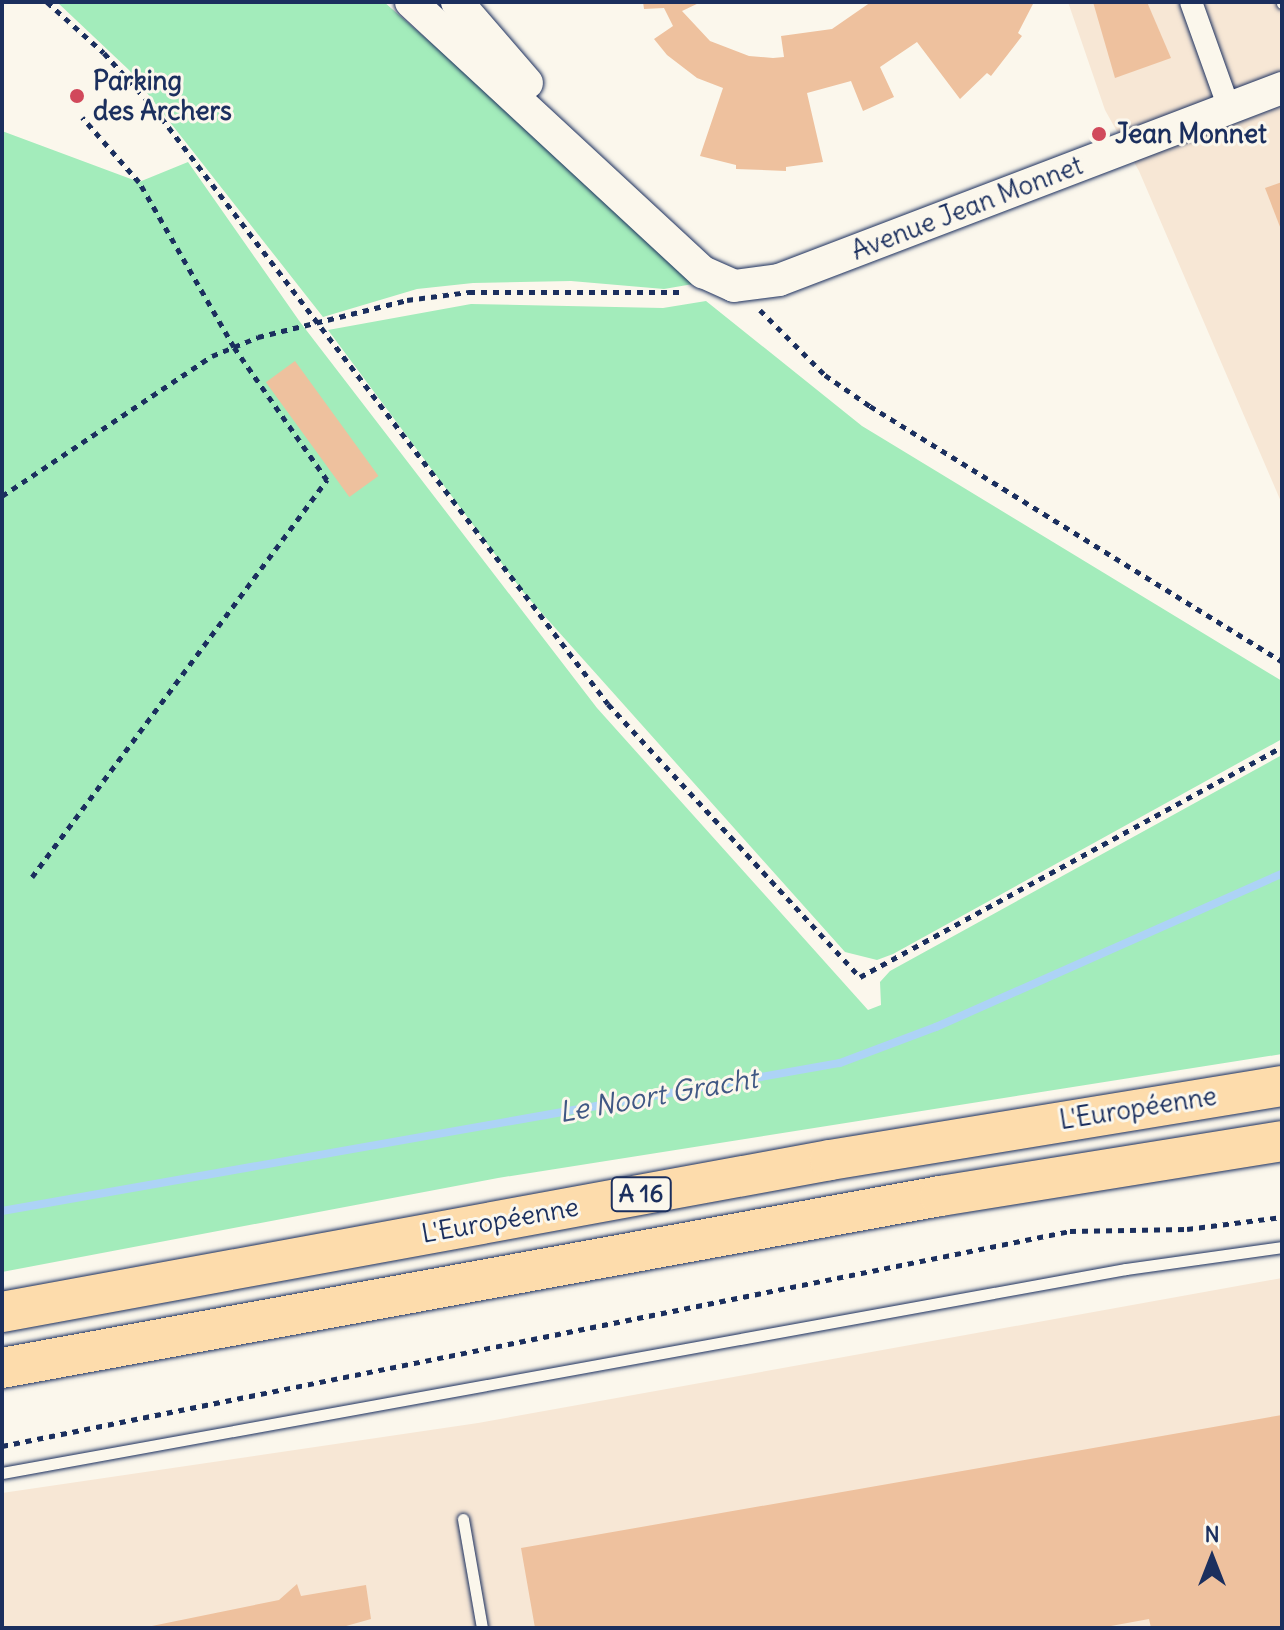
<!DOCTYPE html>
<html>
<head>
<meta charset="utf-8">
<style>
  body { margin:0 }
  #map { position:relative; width:1284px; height:1630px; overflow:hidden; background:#fbf7ec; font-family:Delius,sans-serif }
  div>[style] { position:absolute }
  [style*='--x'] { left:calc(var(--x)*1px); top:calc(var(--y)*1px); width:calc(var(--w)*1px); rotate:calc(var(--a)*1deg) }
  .built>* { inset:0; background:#f7e7d5 }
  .green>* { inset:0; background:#a3ecbb }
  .stream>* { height:8px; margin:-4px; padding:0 4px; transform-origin:4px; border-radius:4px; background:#add3f6 }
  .building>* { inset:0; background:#eec19e; transform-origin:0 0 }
  .path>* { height:5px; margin-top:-2.5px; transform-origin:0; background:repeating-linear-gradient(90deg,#1b2f5e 0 6px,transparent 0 12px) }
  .roads { filter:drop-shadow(0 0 2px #1b2f5e) drop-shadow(0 0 2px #1b2f5e) }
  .service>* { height:11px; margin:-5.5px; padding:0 5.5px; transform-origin:5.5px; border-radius:5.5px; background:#fbf7ec }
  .minor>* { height:22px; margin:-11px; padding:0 11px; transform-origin:11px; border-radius:11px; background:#fbf7ec }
  .secondary>* { height:32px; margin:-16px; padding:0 16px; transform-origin:16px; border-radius:16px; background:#fbf7ec }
  .motorway>* { height:40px; margin:-20px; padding:0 20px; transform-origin:20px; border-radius:20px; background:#fddcac }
  .dots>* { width:22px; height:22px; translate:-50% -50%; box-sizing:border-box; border:4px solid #fbf7ec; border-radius:50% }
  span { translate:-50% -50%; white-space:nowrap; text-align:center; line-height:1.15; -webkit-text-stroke:6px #fbf7ec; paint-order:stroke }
  .shield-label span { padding:2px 6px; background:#fbf7ec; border:2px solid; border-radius:6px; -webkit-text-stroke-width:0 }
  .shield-label { font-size:24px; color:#1b2f5e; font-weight:700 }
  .poi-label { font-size:26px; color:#1b2f5e; font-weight:700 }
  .left { translate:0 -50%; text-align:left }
  .street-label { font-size:26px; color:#1b2f5e }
  .water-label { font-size:28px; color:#405884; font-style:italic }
  .frame { position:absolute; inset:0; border:4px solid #1b2f5e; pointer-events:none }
  .north { position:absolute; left:1172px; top:1518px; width:80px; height:80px; -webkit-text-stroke:6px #fbf7ec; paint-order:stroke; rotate:0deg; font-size:22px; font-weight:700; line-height:32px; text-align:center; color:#1b2f5e }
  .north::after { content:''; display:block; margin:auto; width:28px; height:36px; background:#1b2f5e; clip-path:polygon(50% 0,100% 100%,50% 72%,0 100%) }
</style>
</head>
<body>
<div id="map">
  <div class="built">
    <i style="clip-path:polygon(1068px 2px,1282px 2px,1282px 504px,1139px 171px,1105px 110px)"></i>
    <i style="clip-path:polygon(1282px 1278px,1282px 1628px,2px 1628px,2px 1493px,478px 1423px)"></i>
  </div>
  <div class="green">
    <i style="clip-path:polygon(57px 2px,384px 2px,521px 121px,693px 284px,664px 289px,571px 281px,473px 283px,417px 289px,323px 317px,129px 70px)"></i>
    <i style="clip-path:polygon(2px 131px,139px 182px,188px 162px,300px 322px,597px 708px,868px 1010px,881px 1005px,880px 982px,890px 971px,1282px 755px,1282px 1054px,498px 1178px,2px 1272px)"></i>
    <i style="clip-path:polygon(706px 301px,862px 426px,1282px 681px,1282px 739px,893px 954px,877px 960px,845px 952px,523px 592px,328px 330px,471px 304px,663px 308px)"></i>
  </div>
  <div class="stream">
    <i style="--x:2;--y:1211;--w:851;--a:-10.02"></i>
    <i style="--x:840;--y:1063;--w:103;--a:-20.6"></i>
    <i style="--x:936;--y:1027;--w:378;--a:-23.9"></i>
  </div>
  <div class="building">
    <i style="clip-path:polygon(643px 2px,701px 2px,682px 11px,710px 41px,749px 56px,773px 58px,784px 57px,781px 36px,832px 29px,871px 2px,1034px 2px,1018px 33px,1022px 36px,991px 76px,987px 73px,960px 99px,917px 42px,880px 67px,894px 97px,863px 111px,851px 81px,807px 93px,823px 162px,786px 167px,786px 171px,736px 169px,736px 165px,700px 156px,723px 88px,697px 78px,667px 55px,654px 39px,673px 26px,664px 8px,644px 9px)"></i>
    <i style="clip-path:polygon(1093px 2px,1147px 2px,1171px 58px,1115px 78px)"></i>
    <i style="clip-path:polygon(1282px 182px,1282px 232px,1265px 188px)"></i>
    <i style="left:295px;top:361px;width:142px;height:36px;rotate:54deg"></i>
    <i style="clip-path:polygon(1282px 1415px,1282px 1628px,1151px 1628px,1149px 1619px,1100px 1628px,535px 1628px,521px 1548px)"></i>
    <i style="clip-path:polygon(297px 1584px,301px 1596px,366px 1585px,371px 1619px,339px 1628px,142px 1628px,279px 1600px)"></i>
  </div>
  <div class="path">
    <i style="--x:47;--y:2;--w:76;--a:41.8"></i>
    <i style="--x:104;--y:53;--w:74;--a:47.7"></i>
    <i style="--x:154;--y:108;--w:749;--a:52.7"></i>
    <i style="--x:608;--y:704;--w:372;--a:47.3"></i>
    <i style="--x:860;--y:977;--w:481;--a:-28.6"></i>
    <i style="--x:760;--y:310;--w:92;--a:45"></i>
    <i style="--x:825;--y:375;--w:55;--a:34.6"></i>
    <i style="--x:870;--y:406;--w:485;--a:31.8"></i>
    <i style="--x:2;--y:496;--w:252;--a:-33.7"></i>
    <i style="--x:212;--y:356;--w:50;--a:-22.4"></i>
    <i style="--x:258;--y:337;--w:154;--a:-13.9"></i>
    <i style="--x:407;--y:300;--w:63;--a:-7.4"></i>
    <i style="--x:469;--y:292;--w:212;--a:0"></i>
    <i style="--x:32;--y:877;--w:495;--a:-53.4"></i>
    <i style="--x:327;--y:480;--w:162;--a:-125"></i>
    <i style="--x:234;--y:347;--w:190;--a:-119.9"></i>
    <i style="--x:139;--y:182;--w:86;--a:-131.2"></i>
    <i style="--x:2;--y:1446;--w:1089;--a:-11.38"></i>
    <i style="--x:1070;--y:1231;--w:117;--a:-1"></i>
    <i style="--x:1187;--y:1229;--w:96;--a:-7.2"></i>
  </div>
  <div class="roads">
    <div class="service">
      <i style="--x:1282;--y:2;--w:1;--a:90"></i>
      <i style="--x:2;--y:1473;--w:1142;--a:-10.29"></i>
      <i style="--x:1126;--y:1269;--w:158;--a:-8"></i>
      <i style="--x:463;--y:1519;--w:111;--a:80.1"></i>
    </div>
    <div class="minor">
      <i style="--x:1191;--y:2;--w:113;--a:70.3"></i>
    </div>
    <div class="secondary">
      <i style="--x:411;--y:2;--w:398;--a:42.8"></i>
      <i style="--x:703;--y:272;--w:34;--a:24"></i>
      <i style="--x:734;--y:286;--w:45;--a:-7.6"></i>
      <i style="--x:779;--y:280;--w:538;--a:-20.89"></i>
      <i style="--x:457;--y:2;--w:107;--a:49.2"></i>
    </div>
    <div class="motorway">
      <i style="--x:2;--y:1312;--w:842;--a:-10.4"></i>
      <i style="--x:830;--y:1160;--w:458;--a:-9.3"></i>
      <i style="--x:2;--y:1368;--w:954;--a:-10.39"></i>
      <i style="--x:940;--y:1196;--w:346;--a:-9.1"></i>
    </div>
  </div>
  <div class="dots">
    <i style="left:77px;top:96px;background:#d1495b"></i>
    <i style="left:1099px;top:134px;background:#d1495b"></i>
  </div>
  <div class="shield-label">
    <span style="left:641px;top:1194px">A 16</span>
  </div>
  <div class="poi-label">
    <span class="left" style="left:93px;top:96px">Parking<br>des Archers</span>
    <span class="left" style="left:1115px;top:134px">Jean Monnet</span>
  </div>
  <div class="street-label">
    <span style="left:967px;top:208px;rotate:-21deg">Avenue Jean Monnet</span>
    <span style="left:1138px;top:1108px;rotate:-9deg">L'Européenne</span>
    <span style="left:500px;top:1220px;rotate:-10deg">L'Européenne</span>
  </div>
  <div class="water-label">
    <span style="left:658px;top:1095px;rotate:-10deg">Le Noort Gracht</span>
  </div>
  <div class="frame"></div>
  <div class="north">N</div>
</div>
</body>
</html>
